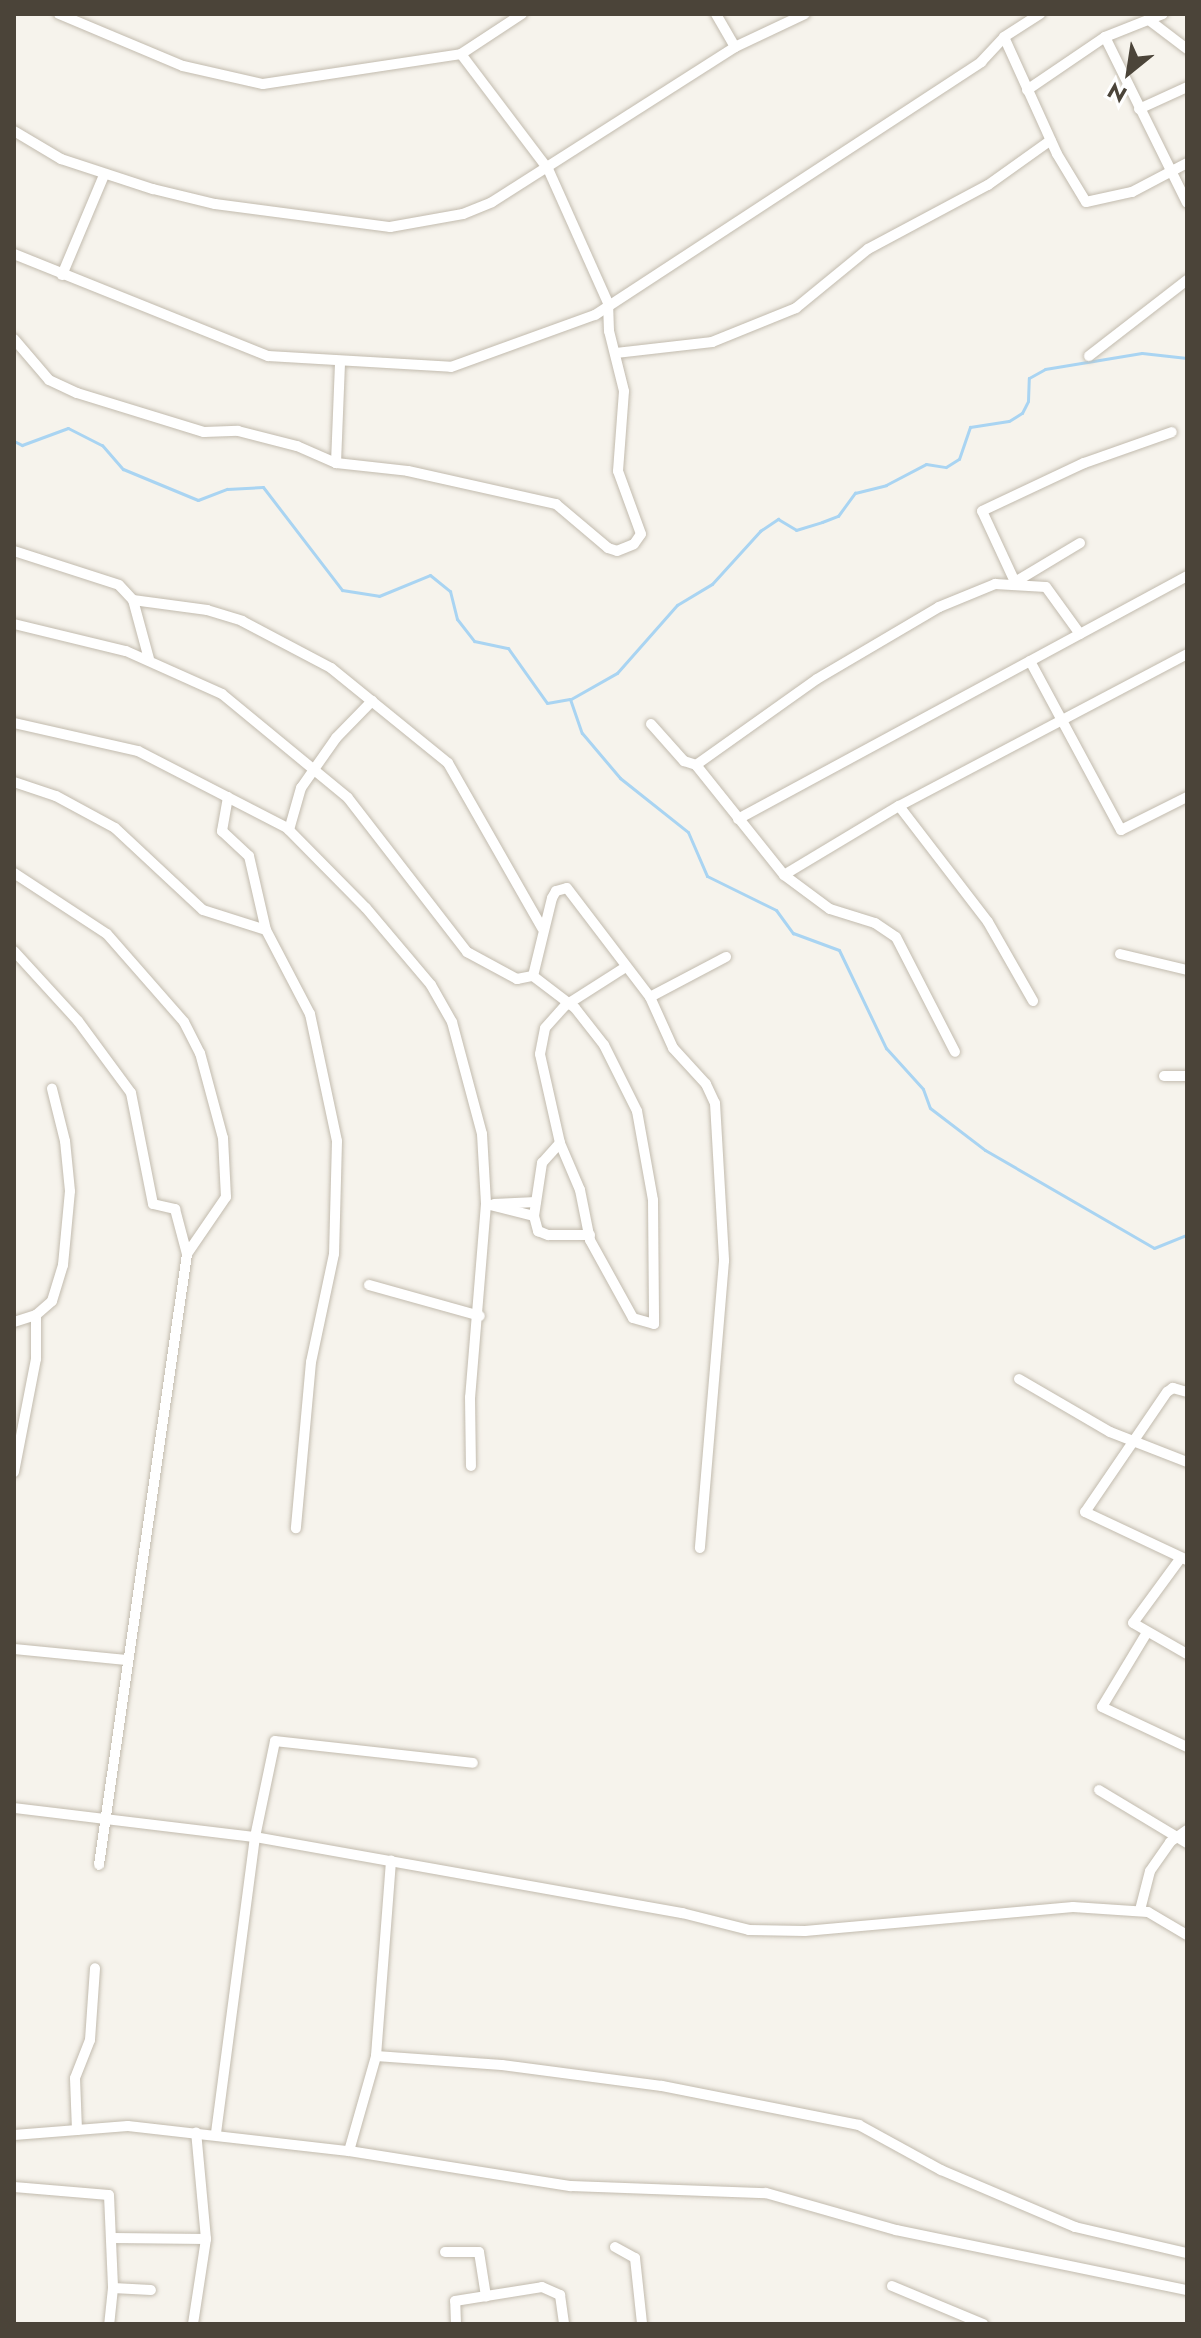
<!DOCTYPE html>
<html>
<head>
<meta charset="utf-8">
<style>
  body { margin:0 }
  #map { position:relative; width:1201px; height:2338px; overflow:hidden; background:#f6f3ec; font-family:Jost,sans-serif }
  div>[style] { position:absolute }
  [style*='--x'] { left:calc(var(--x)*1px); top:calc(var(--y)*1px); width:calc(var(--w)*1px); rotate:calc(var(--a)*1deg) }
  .stream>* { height:3px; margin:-1.5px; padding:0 1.5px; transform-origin:1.5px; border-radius:1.5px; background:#a9d4f2 }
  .roads { filter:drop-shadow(0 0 2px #c2bbae) drop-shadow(0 0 2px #c2bbae) }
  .street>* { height:10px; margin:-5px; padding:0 5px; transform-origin:5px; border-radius:5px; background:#fff }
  span { translate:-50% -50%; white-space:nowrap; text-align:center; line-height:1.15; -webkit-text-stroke:6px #fff; paint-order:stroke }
  .frame { position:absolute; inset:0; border:16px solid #4b4439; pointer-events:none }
  .north { position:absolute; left:1089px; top:32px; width:80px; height:80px; -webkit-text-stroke:6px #fff; paint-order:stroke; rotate:210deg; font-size:22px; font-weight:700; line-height:32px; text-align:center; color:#4b4439 }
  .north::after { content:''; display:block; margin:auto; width:28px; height:36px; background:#4b4439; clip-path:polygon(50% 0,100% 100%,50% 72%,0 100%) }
</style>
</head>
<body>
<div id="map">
  <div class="stream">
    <i style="--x:14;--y:441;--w:9;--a:27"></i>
    <i style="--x:22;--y:445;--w:49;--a:-20.3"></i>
    <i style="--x:68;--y:428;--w:38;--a:27"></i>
    <i style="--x:102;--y:445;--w:32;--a:49"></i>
    <i style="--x:123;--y:469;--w:81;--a:22.5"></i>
    <i style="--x:198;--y:500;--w:31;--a:-21"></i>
    <i style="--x:227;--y:489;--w:36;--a:-3"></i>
    <i style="--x:263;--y:487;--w:130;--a:52.5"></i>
    <i style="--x:342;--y:590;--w:37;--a:9"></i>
    <i style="--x:379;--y:596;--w:55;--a:-22.4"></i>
    <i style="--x:430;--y:575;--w:26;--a:39"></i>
    <i style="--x:450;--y:591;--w:29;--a:76"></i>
    <i style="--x:457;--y:619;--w:28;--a:52"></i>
    <i style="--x:474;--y:641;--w:35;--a:12"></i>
    <i style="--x:508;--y:648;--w:67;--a:54.7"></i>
    <i style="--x:547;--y:703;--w:23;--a:-10"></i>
    <i style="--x:570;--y:699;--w:36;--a:71"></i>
    <i style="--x:582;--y:733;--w:59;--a:49.8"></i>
    <i style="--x:620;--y:778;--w:87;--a:38.5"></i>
    <i style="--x:688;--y:832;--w:48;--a:66.6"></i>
    <i style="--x:707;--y:876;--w:77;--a:26.2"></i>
    <i style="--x:776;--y:910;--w:29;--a:54"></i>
    <i style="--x:793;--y:933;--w:49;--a:20.3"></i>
    <i style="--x:839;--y:950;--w:109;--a:64.4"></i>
    <i style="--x:886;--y:1048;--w:55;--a:47.9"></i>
    <i style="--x:923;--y:1089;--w:20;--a:70"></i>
    <i style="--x:930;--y:1108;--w:69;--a:37.4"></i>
    <i style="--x:985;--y:1150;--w:195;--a:30.1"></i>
    <i style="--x:1154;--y:1248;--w:35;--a:-22"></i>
    <i style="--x:571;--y:699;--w:53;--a:-29.5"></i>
    <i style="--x:617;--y:673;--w:91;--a:-48.6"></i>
    <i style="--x:677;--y:605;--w:41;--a:-31"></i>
    <i style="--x:712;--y:584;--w:72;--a:-47.8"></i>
    <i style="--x:760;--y:531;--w:22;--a:-34"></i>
    <i style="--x:778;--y:519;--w:21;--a:31"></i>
    <i style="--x:796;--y:530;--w:27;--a:-17"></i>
    <i style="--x:822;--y:522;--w:17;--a:-21"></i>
    <i style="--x:838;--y:516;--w:29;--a:-54"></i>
    <i style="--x:855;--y:493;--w:32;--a:-14"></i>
    <i style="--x:886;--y:485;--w:45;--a:-27.7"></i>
    <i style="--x:926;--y:464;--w:20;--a:9"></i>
    <i style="--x:946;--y:467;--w:15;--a:-32"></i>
    <i style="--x:959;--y:459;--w:34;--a:-71"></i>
    <i style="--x:970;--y:427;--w:39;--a:-9"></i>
    <i style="--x:1009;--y:421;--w:15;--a:-32"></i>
    <i style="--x:1022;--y:413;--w:13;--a:-63"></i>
    <i style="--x:1028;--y:401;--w:23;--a:-88"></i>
    <i style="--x:1029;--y:378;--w:18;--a:-29"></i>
    <i style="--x:1045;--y:369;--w:98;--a:-9.4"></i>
    <i style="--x:1142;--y:353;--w:45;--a:6.3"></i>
  </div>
  <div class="roads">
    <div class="street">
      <i style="--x:59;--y:14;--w:134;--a:22.8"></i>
      <i style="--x:183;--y:66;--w:82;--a:12.7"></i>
      <i style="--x:263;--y:84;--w:200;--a:-8.6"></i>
      <i style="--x:461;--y:54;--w:73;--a:-33.3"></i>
      <i style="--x:716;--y:14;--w:38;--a:60"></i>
      <i style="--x:1149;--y:20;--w:48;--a:37.3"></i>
      <i style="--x:1004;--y:37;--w:128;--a:65.6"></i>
      <i style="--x:1057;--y:154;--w:56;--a:58.9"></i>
      <i style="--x:1086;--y:202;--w:47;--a:-12.3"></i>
      <i style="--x:1132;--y:192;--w:62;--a:-27.8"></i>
      <i style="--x:1105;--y:37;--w:185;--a:63.7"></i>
      <i style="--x:1027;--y:90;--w:94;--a:-34.2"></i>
      <i style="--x:1105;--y:37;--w:62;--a:-21.6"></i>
      <i style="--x:1139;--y:109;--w:53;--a:-24.6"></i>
      <i style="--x:14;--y:131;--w:55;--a:30.8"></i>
      <i style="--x:61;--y:159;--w:97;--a:18.1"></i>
      <i style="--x:153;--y:189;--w:64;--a:13.6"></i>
      <i style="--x:215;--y:204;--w:177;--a:7.5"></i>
      <i style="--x:390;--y:227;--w:74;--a:-10.1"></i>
      <i style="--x:463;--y:214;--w:31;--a:-22"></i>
      <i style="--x:492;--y:202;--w:288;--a:-32.5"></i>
      <i style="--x:735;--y:47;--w:77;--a:-25.2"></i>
      <i style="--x:14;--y:254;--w:274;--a:21.9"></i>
      <i style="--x:268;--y:356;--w:183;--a:3.4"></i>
      <i style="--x:451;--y:367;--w:153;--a:-19.9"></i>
      <i style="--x:595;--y:315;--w:462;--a:-33.2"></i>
      <i style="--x:981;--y:62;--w:34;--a:-47"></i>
      <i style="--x:1004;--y:37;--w:43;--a:-32.6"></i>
      <i style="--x:62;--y:275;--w:108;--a:-67.2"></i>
      <i style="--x:14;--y:339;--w:54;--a:49.5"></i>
      <i style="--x:49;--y:380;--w:31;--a:25"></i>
      <i style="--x:77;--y:393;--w:133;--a:17.1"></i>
      <i style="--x:204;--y:432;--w:34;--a:-2"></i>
      <i style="--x:238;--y:431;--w:61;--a:14.3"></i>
      <i style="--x:297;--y:446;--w:43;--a:23.6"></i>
      <i style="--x:336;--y:463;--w:72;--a:6.3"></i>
      <i style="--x:408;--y:471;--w:152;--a:12.6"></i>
      <i style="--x:556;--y:504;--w:68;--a:40.2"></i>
      <i style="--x:608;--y:548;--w:9;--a:18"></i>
      <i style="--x:617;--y:551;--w:18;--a:-22"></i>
      <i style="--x:634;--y:544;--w:12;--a:-55"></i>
      <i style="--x:641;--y:534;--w:67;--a:-110.1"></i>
      <i style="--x:618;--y:471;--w:80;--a:-85.7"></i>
      <i style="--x:624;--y:391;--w:62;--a:-104"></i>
      <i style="--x:609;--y:331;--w:28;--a:-92"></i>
      <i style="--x:608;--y:303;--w:147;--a:-114.1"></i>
      <i style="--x:548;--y:169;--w:144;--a:-127.1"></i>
      <i style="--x:616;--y:353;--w:97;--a:-6.5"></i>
      <i style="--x:712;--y:342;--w:91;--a:-22"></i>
      <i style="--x:796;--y:308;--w:93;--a:-39.3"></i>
      <i style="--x:868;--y:249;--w:136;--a:-28.1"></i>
      <i style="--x:988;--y:185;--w:77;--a:-35.5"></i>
      <i style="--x:1089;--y:356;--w:124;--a:-37.8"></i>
      <i style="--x:336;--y:463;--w:101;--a:-87.7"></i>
      <i style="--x:1080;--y:543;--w:76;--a:149"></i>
      <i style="--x:1015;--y:582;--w:78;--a:-114.9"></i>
      <i style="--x:982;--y:511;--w:113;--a:-25.2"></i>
      <i style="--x:1084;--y:463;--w:93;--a:-19.4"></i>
      <i style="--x:14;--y:551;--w:110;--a:17.9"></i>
      <i style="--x:119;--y:585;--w:21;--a:47"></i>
      <i style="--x:133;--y:600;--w:61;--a:74.8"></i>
      <i style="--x:133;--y:600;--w:75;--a:7.7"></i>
      <i style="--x:207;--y:610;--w:37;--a:17"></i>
      <i style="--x:242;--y:621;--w:101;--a:27.8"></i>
      <i style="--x:331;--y:668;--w:151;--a:39.1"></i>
      <i style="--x:448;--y:763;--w:190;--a:60.3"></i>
      <i style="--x:14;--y:624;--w:115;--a:13.6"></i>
      <i style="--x:126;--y:651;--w:105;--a:24.1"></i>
      <i style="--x:222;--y:694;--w:163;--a:39.5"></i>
      <i style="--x:348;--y:798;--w:195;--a:52.3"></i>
      <i style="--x:467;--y:952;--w:57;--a:28.4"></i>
      <i style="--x:517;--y:979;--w:16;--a:-11"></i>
      <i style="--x:533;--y:976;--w:53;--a:37.3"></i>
      <i style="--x:575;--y:1008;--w:47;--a:51.9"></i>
      <i style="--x:604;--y:1045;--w:74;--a:63.4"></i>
      <i style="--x:637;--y:1111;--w:90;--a:79.8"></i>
      <i style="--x:653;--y:1200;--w:124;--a:89.5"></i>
      <i style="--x:654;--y:1324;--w:22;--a:-164"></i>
      <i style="--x:633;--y:1318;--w:89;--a:-118.9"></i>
      <i style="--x:590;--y:1240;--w:51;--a:-101.3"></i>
      <i style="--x:580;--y:1190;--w:51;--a:-113.1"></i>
      <i style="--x:1030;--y:661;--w:192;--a:61.7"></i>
      <i style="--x:1121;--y:830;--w:74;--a:-26.6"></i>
      <i style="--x:14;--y:723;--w:127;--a:12.7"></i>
      <i style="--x:138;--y:751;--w:168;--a:27.3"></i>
      <i style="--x:287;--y:828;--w:112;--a:45.4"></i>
      <i style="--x:366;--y:908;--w:101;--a:49.8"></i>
      <i style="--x:431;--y:985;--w:43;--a:60.4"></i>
      <i style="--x:452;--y:1022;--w:116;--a:75"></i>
      <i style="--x:482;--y:1134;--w:70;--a:86.7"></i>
      <i style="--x:486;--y:1204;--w:194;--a:94.7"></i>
      <i style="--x:470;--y:1397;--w:69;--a:89.2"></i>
      <i style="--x:651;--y:724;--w:50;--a:48.3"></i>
      <i style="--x:684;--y:761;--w:13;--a:18"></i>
      <i style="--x:696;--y:765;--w:141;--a:51.3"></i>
      <i style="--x:784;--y:875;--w:57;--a:36.5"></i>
      <i style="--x:830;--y:909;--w:47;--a:17.3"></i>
      <i style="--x:875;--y:923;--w:25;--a:34"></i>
      <i style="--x:896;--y:937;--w:129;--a:62.8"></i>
      <i style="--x:696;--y:765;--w:148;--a:-35.4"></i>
      <i style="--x:817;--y:679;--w:142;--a:-30.5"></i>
      <i style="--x:939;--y:607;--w:61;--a:-22.3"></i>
      <i style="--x:995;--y:584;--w:51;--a:3.4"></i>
      <i style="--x:1046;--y:587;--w:58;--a:54.1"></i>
      <i style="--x:14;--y:782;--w:44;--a:18.4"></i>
      <i style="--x:56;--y:796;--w:67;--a:28.5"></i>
      <i style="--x:115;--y:828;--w:120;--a:43"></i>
      <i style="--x:203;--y:910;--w:66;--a:17.6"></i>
      <i style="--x:228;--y:797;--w:35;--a:100"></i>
      <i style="--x:222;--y:831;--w:37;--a:43"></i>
      <i style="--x:249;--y:856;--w:76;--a:77.1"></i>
      <i style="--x:266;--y:930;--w:95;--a:62.4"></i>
      <i style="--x:310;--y:1014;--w:130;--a:78"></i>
      <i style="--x:337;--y:1141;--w:113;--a:91.5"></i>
      <i style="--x:334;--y:1254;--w:110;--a:102"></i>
      <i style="--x:311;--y:1362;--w:167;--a:95.2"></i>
      <i style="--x:899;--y:806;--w:146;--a:52.5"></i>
      <i style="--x:988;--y:922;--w:91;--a:60.3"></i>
      <i style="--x:738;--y:819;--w:511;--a:-28.42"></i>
      <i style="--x:289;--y:830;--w:44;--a:-74.1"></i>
      <i style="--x:301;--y:788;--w:61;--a:-55"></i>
      <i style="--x:336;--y:738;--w:52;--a:-45.8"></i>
      <i style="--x:14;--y:873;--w:111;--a:33.3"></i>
      <i style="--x:107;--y:934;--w:117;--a:48.8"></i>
      <i style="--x:184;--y:1022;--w:35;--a:63"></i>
      <i style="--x:200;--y:1053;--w:88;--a:74.9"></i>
      <i style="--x:223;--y:1138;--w:59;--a:87.1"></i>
      <i style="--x:226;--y:1197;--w:69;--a:124.4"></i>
      <i style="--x:784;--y:875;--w:134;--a:-31"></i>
      <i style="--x:899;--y:806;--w:326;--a:-27.8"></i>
      <i style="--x:14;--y:951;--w:95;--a:47.6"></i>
      <i style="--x:78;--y:1021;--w:89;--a:53.6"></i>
      <i style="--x:131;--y:1093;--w:113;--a:78.8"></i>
      <i style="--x:153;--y:1204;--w:23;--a:13"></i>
      <i style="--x:175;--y:1209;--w:47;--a:75.1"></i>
      <i style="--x:187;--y:1254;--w:617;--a:98.2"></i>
      <i style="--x:1120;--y:954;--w:69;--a:13.4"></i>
      <i style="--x:533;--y:976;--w:80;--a:-76.3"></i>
      <i style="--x:552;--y:898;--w:8;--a:-60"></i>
      <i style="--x:556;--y:891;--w:11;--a:-15"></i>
      <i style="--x:567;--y:888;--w:137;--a:52.7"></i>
      <i style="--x:650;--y:997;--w:56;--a:65.7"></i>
      <i style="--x:673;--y:1048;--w:49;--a:47.5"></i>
      <i style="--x:706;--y:1084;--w:21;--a:65"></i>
      <i style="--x:715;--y:1103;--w:158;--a:86.7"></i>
      <i style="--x:724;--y:1261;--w:288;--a:94.8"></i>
      <i style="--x:650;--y:997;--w:86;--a:-27.8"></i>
      <i style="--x:1164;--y:1076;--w:23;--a:0"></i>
      <i style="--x:486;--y:1204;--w:49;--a:14"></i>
      <i style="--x:534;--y:1216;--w:16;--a:75"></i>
      <i style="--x:538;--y:1231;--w:11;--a:22"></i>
      <i style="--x:548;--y:1235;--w:42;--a:0"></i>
      <i style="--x:494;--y:1204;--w:42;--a:-2.7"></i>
      <i style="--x:534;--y:1216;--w:54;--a:-81.4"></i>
      <i style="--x:542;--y:1163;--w:27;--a:-48"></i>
      <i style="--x:560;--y:1143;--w:91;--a:-102.7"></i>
      <i style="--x:540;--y:1054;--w:26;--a:-79"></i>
      <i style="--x:545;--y:1028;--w:31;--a:-48"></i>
      <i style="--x:566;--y:1005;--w:69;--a:-32.5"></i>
      <i style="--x:369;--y:1285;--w:115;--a:15.6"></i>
      <i style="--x:14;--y:1322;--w:23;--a:-18"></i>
      <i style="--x:36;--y:1315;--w:21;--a:-41"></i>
      <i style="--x:52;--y:1301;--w:38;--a:-73"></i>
      <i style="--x:63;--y:1265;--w:74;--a:-84.6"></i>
      <i style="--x:70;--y:1191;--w:50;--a:-95.7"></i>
      <i style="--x:65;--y:1141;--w:54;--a:-104"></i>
      <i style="--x:1019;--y:1379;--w:105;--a:30.2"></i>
      <i style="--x:1110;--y:1432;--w:83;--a:21.3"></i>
      <i style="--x:1187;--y:1392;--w:15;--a:-164"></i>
      <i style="--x:1173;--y:1388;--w:7;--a:146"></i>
      <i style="--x:1167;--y:1392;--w:145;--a:124.3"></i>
      <i style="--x:1085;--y:1512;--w:113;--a:25.2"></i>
      <i style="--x:14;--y:1472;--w:115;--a:-79"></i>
      <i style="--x:36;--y:1359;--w:44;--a:-90"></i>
      <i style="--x:1180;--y:1559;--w:79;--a:126.3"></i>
      <i style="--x:1133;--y:1623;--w:62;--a:29.9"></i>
      <i style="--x:1146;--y:1634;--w:85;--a:121.1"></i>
      <i style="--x:1102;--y:1707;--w:94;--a:25.2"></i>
      <i style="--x:14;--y:1649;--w:113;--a:5.6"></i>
      <i style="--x:1099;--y:1790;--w:103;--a:31.1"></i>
      <i style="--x:14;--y:1808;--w:243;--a:6.9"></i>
      <i style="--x:255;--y:1837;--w:434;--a:10.1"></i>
      <i style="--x:682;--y:1913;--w:69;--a:14.2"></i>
      <i style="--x:749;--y:1930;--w:56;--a:1"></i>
      <i style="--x:805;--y:1931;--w:269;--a:-5.1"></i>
      <i style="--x:1073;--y:1907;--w:75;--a:3.8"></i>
      <i style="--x:1148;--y:1912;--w:45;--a:30.5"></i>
      <i style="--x:1140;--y:1910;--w:40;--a:-75.6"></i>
      <i style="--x:1150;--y:1871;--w:35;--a:-55"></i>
      <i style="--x:1170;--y:1842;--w:21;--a:-35"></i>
      <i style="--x:376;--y:2056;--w:126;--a:4.1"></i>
      <i style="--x:502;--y:2065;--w:161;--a:7.5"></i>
      <i style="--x:662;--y:2086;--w:201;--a:11.2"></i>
      <i style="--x:859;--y:2125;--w:94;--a:28.8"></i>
      <i style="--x:941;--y:2170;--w:146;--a:23"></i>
      <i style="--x:1075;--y:2227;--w:115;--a:13.1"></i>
      <i style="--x:77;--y:2130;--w:52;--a:-92.2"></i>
      <i style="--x:75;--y:2078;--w:41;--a:-68.5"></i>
      <i style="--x:90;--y:2040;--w:72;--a:-86"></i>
      <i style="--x:216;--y:2133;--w:299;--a:-82.5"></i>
      <i style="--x:255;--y:1837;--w:98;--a:-78.2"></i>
      <i style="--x:275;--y:1741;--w:199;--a:6.3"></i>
      <i style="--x:14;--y:2135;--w:114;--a:-4.5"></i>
      <i style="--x:128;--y:2126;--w:222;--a:6.5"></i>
      <i style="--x:349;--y:2151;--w:225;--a:9"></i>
      <i style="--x:571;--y:2186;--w:195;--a:2.1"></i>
      <i style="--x:766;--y:2193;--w:135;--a:15.9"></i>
      <i style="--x:896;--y:2230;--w:297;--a:11.7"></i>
      <i style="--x:349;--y:2151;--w:99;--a:-74.1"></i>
      <i style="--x:376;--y:2056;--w:196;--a:-85.6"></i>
      <i style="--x:14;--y:2187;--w:95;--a:4.8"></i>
      <i style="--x:109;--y:2195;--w:93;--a:87.5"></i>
      <i style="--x:113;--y:2288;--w:36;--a:96"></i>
      <i style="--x:113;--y:2238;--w:93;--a:0.6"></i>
      <i style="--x:615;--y:2247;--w:23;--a:29"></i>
      <i style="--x:635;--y:2258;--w:66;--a:83.9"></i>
      <i style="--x:445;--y:2252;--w:34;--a:0"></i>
      <i style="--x:479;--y:2252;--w:45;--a:81"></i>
      <i style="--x:892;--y:2286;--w:99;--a:22.7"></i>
      <i style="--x:113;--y:2288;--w:38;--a:3"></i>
      <i style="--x:193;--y:2324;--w:86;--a:-81.3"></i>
      <i style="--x:206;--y:2239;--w:107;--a:-95.3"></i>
      <i style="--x:456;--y:2324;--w:23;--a:-92"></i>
      <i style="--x:455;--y:2301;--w:88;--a:-9.1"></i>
      <i style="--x:542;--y:2287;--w:20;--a:24"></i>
      <i style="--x:560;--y:2295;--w:29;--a:82"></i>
    </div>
  </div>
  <div class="frame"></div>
  <div class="north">N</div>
</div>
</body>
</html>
